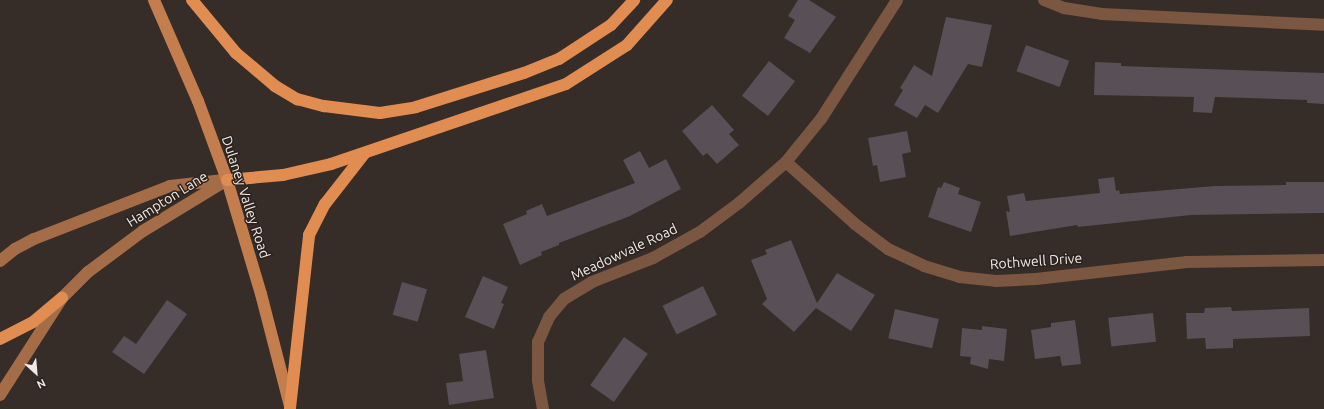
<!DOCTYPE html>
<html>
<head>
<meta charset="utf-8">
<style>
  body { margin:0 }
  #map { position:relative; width:1324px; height:409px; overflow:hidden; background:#362c28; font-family:Ubuntu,sans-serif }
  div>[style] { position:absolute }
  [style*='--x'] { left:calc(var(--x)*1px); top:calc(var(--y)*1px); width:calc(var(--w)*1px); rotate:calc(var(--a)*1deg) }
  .building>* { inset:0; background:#584f57; transform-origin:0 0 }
  .street>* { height:12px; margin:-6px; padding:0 6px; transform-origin:6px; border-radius:6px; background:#7b5741 }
  .secondary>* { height:12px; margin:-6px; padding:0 6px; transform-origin:6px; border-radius:6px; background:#a46d48 }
  .primary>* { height:12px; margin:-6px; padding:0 6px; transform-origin:6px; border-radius:6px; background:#c47d4d }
  .highway>* { height:12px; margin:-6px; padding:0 6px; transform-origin:6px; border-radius:6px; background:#e18c51 }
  span { translate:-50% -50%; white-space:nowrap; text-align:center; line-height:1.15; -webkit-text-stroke:3px #2c231e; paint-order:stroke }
  .street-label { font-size:14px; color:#f0e9e6 }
  .north { position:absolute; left:16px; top:353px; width:40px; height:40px; -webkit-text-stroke:3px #2c231e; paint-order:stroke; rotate:154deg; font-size:11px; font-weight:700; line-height:16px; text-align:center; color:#f0e9e6 }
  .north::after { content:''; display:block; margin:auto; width:14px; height:18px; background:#f0e9e6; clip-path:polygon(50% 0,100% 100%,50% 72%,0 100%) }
</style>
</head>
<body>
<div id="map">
  <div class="building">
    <i style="clip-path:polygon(798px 0,809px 0,836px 17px,810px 53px,784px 38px,795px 20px,788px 16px)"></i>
    <i style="clip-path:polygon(946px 17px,992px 25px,982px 67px,968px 64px,938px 113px,925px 105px,917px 118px,894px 105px,903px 90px,900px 88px,914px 65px,932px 76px)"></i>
    <i style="left:1026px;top:45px;width:46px;height:28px;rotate:20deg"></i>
    <i style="left:769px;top:61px;width:33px;height:44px;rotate:38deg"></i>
    <i style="clip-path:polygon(1095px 62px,1121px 63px,1121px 66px,1324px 73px,1324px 104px,1307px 103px,1307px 100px,1215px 97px,1212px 113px,1193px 112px,1194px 97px,1094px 95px)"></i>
    <i style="clip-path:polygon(712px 105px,734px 130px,729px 134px,739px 145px,717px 164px,707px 153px,703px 156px,682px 131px)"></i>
    <i style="clip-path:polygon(907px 131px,911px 152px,902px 154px,906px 177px,880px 182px,877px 165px,873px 166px,868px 138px)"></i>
    <i style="clip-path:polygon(640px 151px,649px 168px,666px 159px,681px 189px,630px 216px,559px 243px,559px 245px,541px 252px,542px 255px,520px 265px,503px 224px,527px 214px,526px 211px,542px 204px,547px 216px,635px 183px,623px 160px)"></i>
    <i style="clip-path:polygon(1114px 177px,1116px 191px,1119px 190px,1120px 194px,1215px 186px,1286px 185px,1286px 182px,1324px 182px,1324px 213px,1191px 215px,1078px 227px,1077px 225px,1010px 236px,1006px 211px,1010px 212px,1007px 196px,1024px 193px,1026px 201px,1100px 193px,1098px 179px)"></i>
    <i style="clip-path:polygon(944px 182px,960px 188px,958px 194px,981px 202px,971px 232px,928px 217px,938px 187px,941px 188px)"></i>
    <i style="clip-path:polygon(791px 240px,817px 303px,837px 273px,875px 295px,851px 331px,816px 308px,794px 332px,762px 304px,767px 299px,751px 260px,767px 254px,765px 250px)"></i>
    <i style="clip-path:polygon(483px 276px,508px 287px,501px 303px,504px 304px,494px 329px,465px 317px)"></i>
    <i style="left:402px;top:282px;width:26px;height:34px;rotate:16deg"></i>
    <i style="left:703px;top:286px;width:32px;height:45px;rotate:64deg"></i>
    <i style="clip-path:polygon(167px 300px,187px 314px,144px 374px,112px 352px,124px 336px,136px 344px)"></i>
    <i style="clip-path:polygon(1231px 307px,1232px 311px,1309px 308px,1310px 336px,1233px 339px,1233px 348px,1206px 349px,1205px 338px,1187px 339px,1186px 313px,1204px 313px,1205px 308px)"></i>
    <i style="left:895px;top:309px;width:45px;height:30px;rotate:13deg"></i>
    <i style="left:1153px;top:313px;width:29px;height:45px;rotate:84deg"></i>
    <i style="clip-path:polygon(1075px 320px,1081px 364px,1062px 366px,1060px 356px,1035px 359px,1031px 330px,1051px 327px,1051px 323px)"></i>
    <i style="clip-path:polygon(982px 326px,1007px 329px,1004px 361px,989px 359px,988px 369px,970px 364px,971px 357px,960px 356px,962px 328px,982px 330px)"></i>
    <i style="left:624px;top:337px;width:29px;height:59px;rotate:35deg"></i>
    <i style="clip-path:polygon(486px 350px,494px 398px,449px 405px,446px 383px,463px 381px,459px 354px)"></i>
  </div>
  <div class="street">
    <i style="--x:1044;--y:0;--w:22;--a:22"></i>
    <i style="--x:1064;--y:8;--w:38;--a:9"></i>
    <i style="--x:1102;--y:14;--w:222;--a:2.8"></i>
    <i style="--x:786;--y:162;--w:93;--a:41.9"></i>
    <i style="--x:855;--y:224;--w:41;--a:37.1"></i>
    <i style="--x:888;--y:249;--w:40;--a:25"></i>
    <i style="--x:924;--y:266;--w:37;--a:17"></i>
    <i style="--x:959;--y:277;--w:37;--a:6"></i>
    <i style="--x:996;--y:281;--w:40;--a:-2.9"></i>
    <i style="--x:1036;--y:279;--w:152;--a:-6.4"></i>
    <i style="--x:1187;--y:262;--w:137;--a:-0.8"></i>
    <i style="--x:543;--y:409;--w:29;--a:-100"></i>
    <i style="--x:538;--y:380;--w:38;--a:-90"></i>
    <i style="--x:538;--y:342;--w:27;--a:-66"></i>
    <i style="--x:549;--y:317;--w:23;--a:-50"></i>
    <i style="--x:564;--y:299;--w:33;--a:-31"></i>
    <i style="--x:592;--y:282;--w:66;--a:-21.5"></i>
    <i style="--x:653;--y:258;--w:54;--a:-29"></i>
    <i style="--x:700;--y:232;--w:49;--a:-36.6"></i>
    <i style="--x:739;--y:203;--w:62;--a:-41.1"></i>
    <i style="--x:786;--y:162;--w:55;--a:-50.9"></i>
    <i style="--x:821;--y:119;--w:141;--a:-57.4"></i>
  </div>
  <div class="secondary">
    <i style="--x:0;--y:261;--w:19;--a:-39"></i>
    <i style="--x:15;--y:249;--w:21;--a:-28"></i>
    <i style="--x:34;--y:239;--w:146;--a:-21.3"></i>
    <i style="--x:170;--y:186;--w:54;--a:-6.3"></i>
    <i style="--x:0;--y:395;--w:115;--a:-57.4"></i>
    <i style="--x:62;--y:298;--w:37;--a:-45"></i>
    <i style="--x:88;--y:272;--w:69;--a:-36.7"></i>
    <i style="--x:143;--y:231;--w:98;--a:-31.3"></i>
  </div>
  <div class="primary">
    <i style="--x:154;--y:0;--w:110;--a:66.5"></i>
    <i style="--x:198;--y:101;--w:84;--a:69.8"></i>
    <i style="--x:227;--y:180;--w:119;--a:73.4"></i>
    <i style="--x:261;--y:294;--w:116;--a:75.5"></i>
  </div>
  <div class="highway">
    <i style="--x:192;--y:0;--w:69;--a:50.3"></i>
    <i style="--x:236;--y:53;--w:51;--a:40.2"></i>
    <i style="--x:275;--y:86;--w:26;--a:31"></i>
    <i style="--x:297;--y:99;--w:28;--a:15"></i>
    <i style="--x:324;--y:106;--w:56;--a:7.1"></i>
    <i style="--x:380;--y:113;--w:36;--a:-9"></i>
    <i style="--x:416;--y:107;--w:113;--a:-17.5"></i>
    <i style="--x:524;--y:73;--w:38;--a:-22"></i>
    <i style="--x:559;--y:59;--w:62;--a:-33.2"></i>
    <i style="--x:611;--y:25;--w:34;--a:-47"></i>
    <i style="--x:227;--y:180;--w:56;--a:-5.1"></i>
    <i style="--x:283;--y:175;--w:49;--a:-12.9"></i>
    <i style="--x:331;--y:164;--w:248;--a:-18.8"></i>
    <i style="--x:566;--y:84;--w:72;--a:-32.6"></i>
    <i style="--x:627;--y:45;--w:60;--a:-48.4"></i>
    <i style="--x:0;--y:339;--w:37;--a:-27"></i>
    <i style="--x:33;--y:322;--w:38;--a:-40"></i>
    <i style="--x:290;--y:408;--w:174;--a:-83.7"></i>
    <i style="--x:309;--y:235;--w:35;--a:-63"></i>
    <i style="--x:325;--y:204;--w:63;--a:-52"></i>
  </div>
  <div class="street-label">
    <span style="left:246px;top:197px;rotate:72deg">Dulaney Valley Road</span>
    <span style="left:167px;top:199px;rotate:-32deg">Hampton Lane</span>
    <span style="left:624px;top:252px;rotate:-25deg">Meadowvale Road</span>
    <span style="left:1036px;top:261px;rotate:-4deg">Rothwell Drive</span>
  </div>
  <div class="north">N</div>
</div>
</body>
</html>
